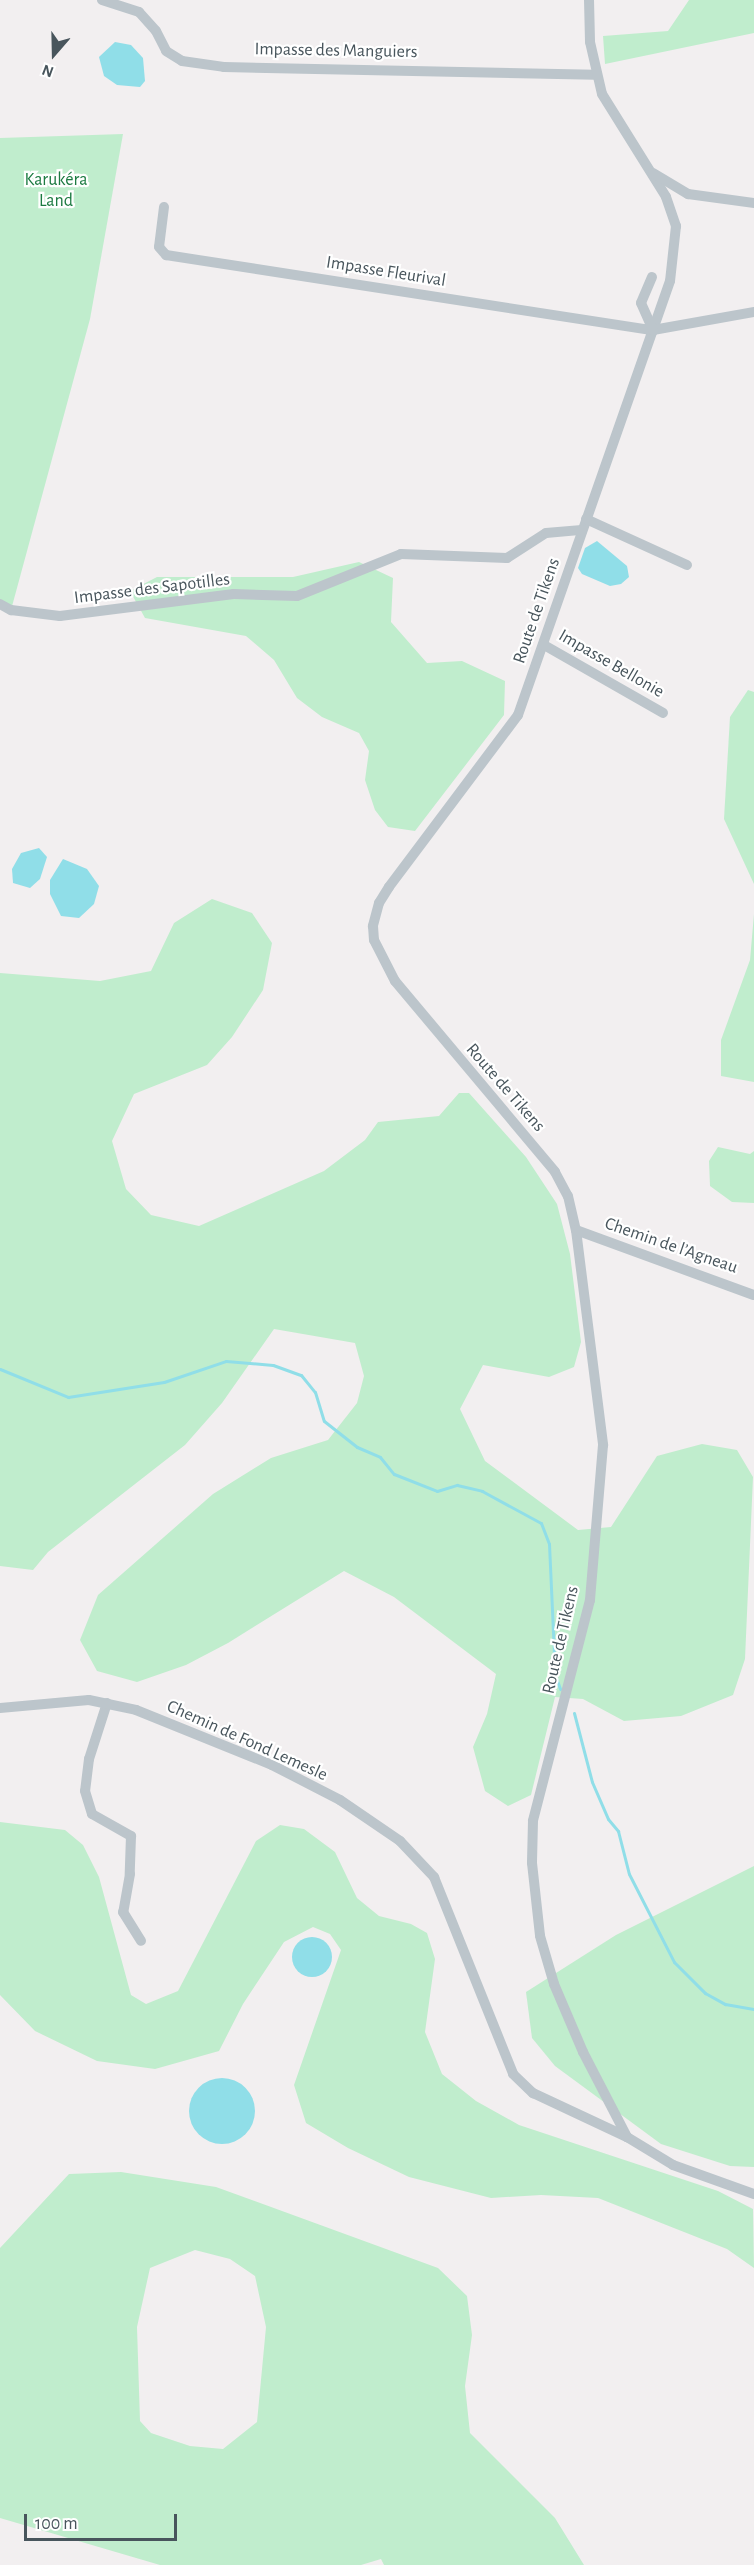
<!DOCTYPE html>
<html>
<head>
<meta charset="utf-8">
<style>
  body { margin:0 }
  #map { position:relative; width:754px; height:2565px; overflow:hidden; background:#f2eff0; font-family:"Alegreya Sans",sans-serif }
  div>[style] { position:absolute }
  [style*='--x'] { left:calc(var(--x)*1px); top:calc(var(--y)*1px); width:calc(var(--w)*1px); rotate:calc(var(--a)*1deg) }
  .green>* { inset:0; background:#c0edcd }
  .water>* { inset:0; background:#90dee8 }
  .round { border-radius:50% }
  .stream>* { height:3px; margin:-1.5px; padding:0 1.5px; transform-origin:1.5px; border-radius:1.5px; background:#90dee8 }
  .minor>* { height:10px; margin:-5px; padding:0 5px; transform-origin:5px; border-radius:5px; background:#bcc5cb }
  span { translate:-50% -50%; white-space:nowrap; text-align:center; line-height:1.15; -webkit-text-stroke:4.5px #fff; paint-order:stroke }
  .street-label { font-size:18px; color:#48555c }
  .park-label { font-size:18px; color:#1c7a41 }
  .north { position:absolute; left:24px; top:24px; width:60px; height:60px; -webkit-text-stroke:4px #fff; paint-order:stroke; rotate:200deg; font-size:16px; font-weight:700; line-height:24px; text-align:center; color:#48555c }
  .north::after { content:''; display:block; margin:auto; width:21px; height:27px; background:#48555c; clip-path:polygon(50% 0,100% 100%,50% 72%,0 100%) }
  .scale { position:absolute; left:24px; top:2514px; width:153px; height:27px; box-sizing:border-box; border:3px solid #48555c; border-top:0; padding-left:8px; font-size:18px; line-height:21px; white-space:nowrap; color:#48555c; -webkit-text-stroke:4px #fff; paint-order:stroke }
</style>
</head>
<body>
<div id="map">
  <div class="green">
    <i style="clip-path:polygon(689px 0,754px 0,754px 33px,605px 64px,603px 36px,668px 31px)"></i>
    <i style="clip-path:polygon(123px 134px,90px 319px,11px 610px,0 603px,0 138px)"></i>
    <i style="clip-path:polygon(359px 562px,393px 578px,391px 622px,427px 663px,462px 661px,505px 681px,504px 715px,415px 831px,388px 827px,375px 810px,365px 780px,369px 751px,359px 733px,322px 717px,297px 698px,274px 660px,246px 636px,145px 618px,130px 591px,157px 577px,293px 577px)"></i>
    <i style="clip-path:polygon(748px 690px,754px 692px,754px 884px,724px 819px,730px 717px)"></i>
    <i style="clip-path:polygon(212px 899px,252px 913px,272px 943px,263px 990px,232px 1037px,207px 1065px,134px 1094px,112px 1141px,126px 1189px,151px 1215px,199px 1226px,324px 1171px,365px 1140px,378px 1122px,439px 1116px,459px 1093px,469px 1093px,526px 1157px,557px 1204px,570px 1254px,581px 1342px,574px 1367px,549px 1377px,483px 1365px,460px 1409px,485px 1461px,578px 1530px,611px 1527px,657px 1456px,702px 1444px,737px 1450px,753px 1477px,745px 1659px,733px 1695px,681px 1716px,624px 1721px,583px 1699px,555px 1697px,531px 1795px,508px 1806px,485px 1791px,473px 1747px,487px 1714px,496px 1674px,394px 1597px,344px 1571px,228px 1643px,186px 1665px,137px 1682px,97px 1671px,80px 1640px,98px 1595px,213px 1494px,271px 1458px,328px 1440px,357px 1403px,364px 1376px,355px 1343px,274px 1329px,222px 1403px,185px 1445px,48px 1552px,33px 1570px,0 1566px,0 973px,100px 981px,151px 971px,174px 923px)"></i>
    <i style="clip-path:polygon(754px 914px,754px 1082px,721px 1076px,721px 1040px,750px 960px)"></i>
    <i style="clip-path:polygon(718px 1147px,750px 1154px,754px 1151px,754px 1203px,732px 1202px,710px 1186px,709px 1161px)"></i>
    <i style="clip-path:polygon(0 1822px,65px 1830px,83px 1845px,99px 1877px,131px 1995px,146px 2004px,178px 1991px,256px 1841px,280px 1825px,304px 1829px,335px 1852px,357px 1898px,379px 1916px,411px 1924px,427px 1933px,435px 1959px,425px 2032px,442px 2074px,476px 2101px,519px 2125px,718px 2191px,753px 2209px,754px 2268px,727px 2249px,598px 2198px,541px 2195px,491px 2198px,409px 2177px,348px 2148px,306px 2123px,294px 2085px,341px 1950px,330px 1934px,313px 1927px,284px 1942px,243px 2004px,219px 2051px,155px 2069px,97px 2061px,35px 2031px,0 1995px)"></i>
    <i style="clip-path:polygon(754px 1866px,754px 2167px,730px 2166px,661px 2144px,555px 2066px,532px 2038px,526px 1992px,616px 1935px)"></i>
    <i style="clip-path:polygon(evenodd,121px 2172px,216px 2187px,438px 2268px,467px 2296px,472px 2335px,465px 2386px,470px 2433px,555px 2518px,584px 2565px,384px 2565px,381px 2559px,361px 2565px,160px 2565px,0 2518px,0 2248px,69px 2174px,121px 2172px,195px 2250px,230px 2259px,255px 2276px,266px 2327px,257px 2422px,223px 2449px,190px 2446px,151px 2433px,140px 2421px,137px 2327px,150px 2268px,195px 2250px)"></i>
  </div>
  <div class="water">
    <i style="clip-path:polygon(115px 42px,131px 45px,143px 58px,145px 81px,140px 87px,117px 85px,104px 76px,99px 57px)"></i>
    <i style="clip-path:polygon(597px 541px,627px 566px,629px 577px,621px 584px,610px 586px,582px 574px,578px 568px,585px 548px)"></i>
    <i style="clip-path:polygon(39px 848px,47px 857px,40px 879px,30px 888px,13px 883px,12px 869px,21px 853px)"></i>
    <i style="clip-path:polygon(63px 859px,87px 869px,99px 886px,94px 904px,79px 918px,61px 916px,50px 894px,50px 880px)"></i>
    <i class="round" style="left:292px;top:1937px;width:40px;height:40px"></i>
    <i class="round" style="left:189px;top:2078px;width:66px;height:66px"></i>
  </div>
  <div class="stream">
    <i style="--x:0;--y:1369;--w:74;--a:22.4"></i>
    <i style="--x:68;--y:1397;--w:97;--a:-8.9"></i>
    <i style="--x:164;--y:1382;--w:65;--a:-18.7"></i>
    <i style="--x:226;--y:1361;--w:47;--a:4.9"></i>
    <i style="--x:273;--y:1365;--w:30;--a:20"></i>
    <i style="--x:301;--y:1375;--w:22;--a:51"></i>
    <i style="--x:315;--y:1392;--w:30;--a:73"></i>
    <i style="--x:324;--y:1421;--w:42;--a:38.2"></i>
    <i style="--x:357;--y:1447;--w:25;--a:23"></i>
    <i style="--x:380;--y:1457;--w:22;--a:51"></i>
    <i style="--x:394;--y:1474;--w:46;--a:21.6"></i>
    <i style="--x:437;--y:1491;--w:21;--a:-17"></i>
    <i style="--x:457;--y:1485;--w:26;--a:13"></i>
    <i style="--x:482;--y:1491;--w:67;--a:28.5"></i>
    <i style="--x:541;--y:1523;--w:22;--a:69"></i>
    <i style="--x:549;--y:1544;--w:131;--a:87.4"></i>
    <i style="--x:555;--y:1675;--w:15;--a:70"></i>
    <i style="--x:574;--y:1713;--w:71;--a:75.4"></i>
    <i style="--x:592;--y:1782;--w:40;--a:66.6"></i>
    <i style="--x:608;--y:1819;--w:16;--a:50"></i>
    <i style="--x:618;--y:1831;--w:44;--a:75.7"></i>
    <i style="--x:629;--y:1874;--w:99;--a:62.9"></i>
    <i style="--x:674;--y:1962;--w:44;--a:45"></i>
    <i style="--x:705;--y:1993;--w:23;--a:29"></i>
    <i style="--x:725;--y:2004;--w:29;--a:10"></i>
  </div>
  <div class="minor">
    <i style="--x:102;--y:0;--w:39;--a:18"></i>
    <i style="--x:139;--y:12;--w:25;--a:48"></i>
    <i style="--x:156;--y:31;--w:22;--a:63"></i>
    <i style="--x:166;--y:51;--w:19;--a:32"></i>
    <i style="--x:182;--y:61;--w:42;--a:8.1"></i>
    <i style="--x:224;--y:67;--w:371;--a:1.2"></i>
    <i style="--x:589;--y:0;--w:42;--a:88.6"></i>
    <i style="--x:590;--y:42;--w:53;--a:77"></i>
    <i style="--x:602;--y:94;--w:121;--a:58.1"></i>
    <i style="--x:666;--y:197;--w:31;--a:71"></i>
    <i style="--x:676;--y:226;--w:55;--a:96.2"></i>
    <i style="--x:670;--y:281;--w:460;--a:109.3"></i>
    <i style="--x:518;--y:715;--w:215;--a:126.9"></i>
    <i style="--x:389;--y:887;--w:19;--a:122"></i>
    <i style="--x:379;--y:903;--w:24;--a:105"></i>
    <i style="--x:373;--y:926;--w:14;--a:86"></i>
    <i style="--x:374;--y:940;--w:46;--a:62.9"></i>
    <i style="--x:395;--y:981;--w:249;--a:50"></i>
    <i style="--x:555;--y:1172;--w:27;--a:62"></i>
    <i style="--x:568;--y:1196;--w:35;--a:77"></i>
    <i style="--x:576;--y:1230;--w:217;--a:82.8"></i>
    <i style="--x:603;--y:1445;--w:156;--a:94.8"></i>
    <i style="--x:590;--y:1600;--w:228;--a:104.5"></i>
    <i style="--x:533;--y:1821;--w:42;--a:91.4"></i>
    <i style="--x:532;--y:1863;--w:73;--a:83.7"></i>
    <i style="--x:540;--y:1936;--w:50;--a:73.7"></i>
    <i style="--x:554;--y:1984;--w:74;--a:66.9"></i>
    <i style="--x:583;--y:2052;--w:96;--a:62.6"></i>
    <i style="--x:627;--y:2137;--w:54;--a:31.3"></i>
    <i style="--x:673;--y:2165;--w:86;--a:19.7"></i>
    <i style="--x:653;--y:173;--w:41;--a:31"></i>
    <i style="--x:688;--y:194;--w:67;--a:7.8"></i>
    <i style="--x:164;--y:207;--w:40;--a:97.1"></i>
    <i style="--x:159;--y:247;--w:11;--a:49"></i>
    <i style="--x:166;--y:255;--w:493;--a:8.8"></i>
    <i style="--x:653;--y:330;--w:103;--a:-10.1"></i>
    <i style="--x:652;--y:277;--w:28;--a:113"></i>
    <i style="--x:641;--y:303;--w:30;--a:66"></i>
    <i style="--x:586;--y:519;--w:111;--a:24.5"></i>
    <i style="--x:0;--y:604;--w:13;--a:29"></i>
    <i style="--x:11;--y:610;--w:49;--a:7"></i>
    <i style="--x:60;--y:616;--w:175;--a:-7.2"></i>
    <i style="--x:234;--y:594;--w:63;--a:1.8"></i>
    <i style="--x:297;--y:596;--w:112;--a:-22"></i>
    <i style="--x:401;--y:554;--w:106;--a:2.2"></i>
    <i style="--x:507;--y:558;--w:46;--a:-32.7"></i>
    <i style="--x:546;--y:533;--w:36;--a:-5"></i>
    <i style="--x:544;--y:645;--w:137;--a:29.7"></i>
    <i style="--x:576;--y:1230;--w:189;--a:20.1"></i>
    <i style="--x:107;--y:1703;--w:59;--a:107.8"></i>
    <i style="--x:89;--y:1759;--w:32;--a:97"></i>
    <i style="--x:85;--y:1791;--w:24;--a:73"></i>
    <i style="--x:92;--y:1814;--w:45;--a:29.4"></i>
    <i style="--x:131;--y:1836;--w:38;--a:92"></i>
    <i style="--x:130;--y:1874;--w:39;--a:100"></i>
    <i style="--x:123;--y:1912;--w:34;--a:58"></i>
    <i style="--x:0;--y:1708;--w:89;--a:-5.1"></i>
    <i style="--x:89;--y:1700;--w:48;--a:12"></i>
    <i style="--x:136;--y:1710;--w:147;--a:22"></i>
    <i style="--x:272;--y:1765;--w:76;--a:27.2"></i>
    <i style="--x:340;--y:1800;--w:73;--a:34.3"></i>
    <i style="--x:400;--y:1841;--w:50;--a:46.6"></i>
    <i style="--x:434;--y:1877;--w:212;--a:68.1"></i>
    <i style="--x:513;--y:2074;--w:28;--a:44"></i>
    <i style="--x:533;--y:2093;--w:104;--a:25.1"></i>
  </div>
  <div class="street-label">
    <span style="left:336px;top:51px;rotate:1deg">Impasse des Manguiers</span>
    <span style="left:386px;top:272px;rotate:9deg">Impasse Fleurival</span>
    <span style="left:152px;top:589px;rotate:-7deg">Impasse des Sapotilles</span>
    <span style="left:537px;top:611px;rotate:-71deg">Route de Tikens</span>
    <span style="left:611px;top:664px;rotate:30deg">Impasse Bellonie</span>
    <span style="left:505px;top:1088px;rotate:49deg">Route de Tikens</span>
    <span style="left:671px;top:1246px;rotate:19deg">Chemin de l’Agneau</span>
    <span style="left:561px;top:1640px;rotate:-77deg">Route de Tikens</span>
    <span style="left:247px;top:1741px;rotate:24deg">Chemin de Fond Lemesle</span>
  </div>
  <div class="park-label">
    <span style="left:56px;top:191px">Karukéra<br>Land</span>
  </div>
  <div class="north">N</div>
  <div class="scale">100 m</div>
</div>
</body>
</html>
